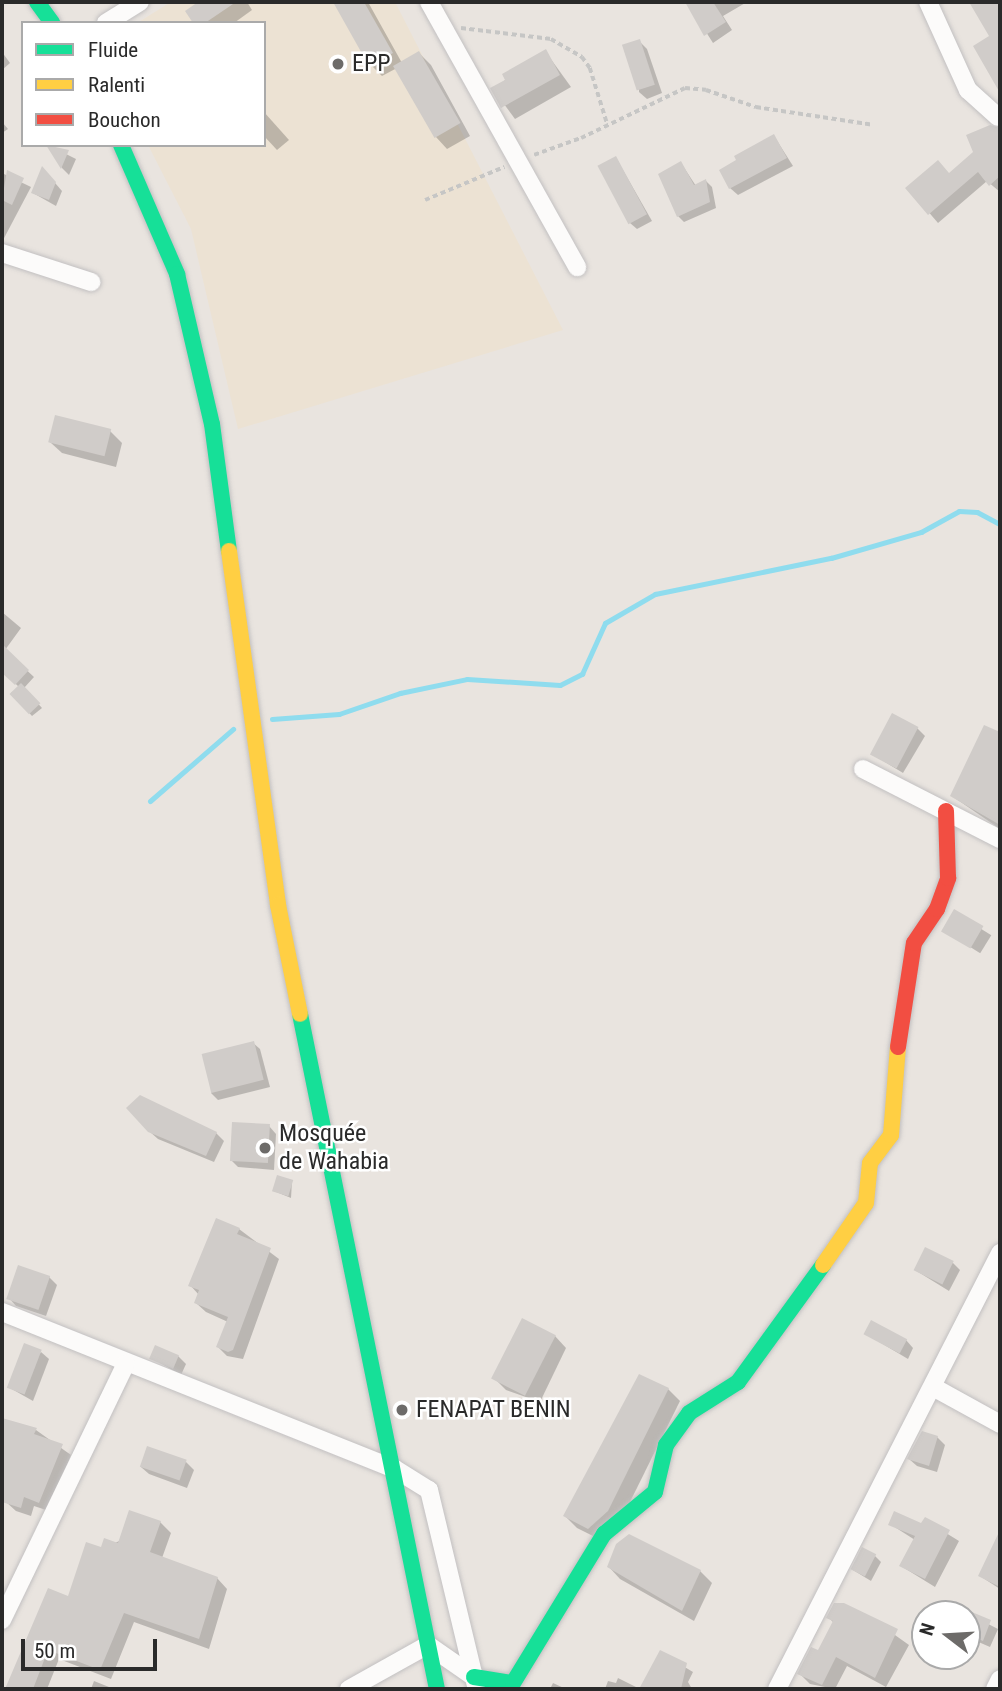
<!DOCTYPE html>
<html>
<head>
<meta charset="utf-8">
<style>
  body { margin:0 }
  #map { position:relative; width:1002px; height:1691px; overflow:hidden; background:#e9e4df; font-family:"Roboto Condensed",sans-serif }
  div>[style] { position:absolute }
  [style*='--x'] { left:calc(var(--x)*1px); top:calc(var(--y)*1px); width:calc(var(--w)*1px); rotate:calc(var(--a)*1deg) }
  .education>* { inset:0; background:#ece2d3 }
  .shadow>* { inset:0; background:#0003; transform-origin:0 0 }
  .stream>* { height:5px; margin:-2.5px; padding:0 2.5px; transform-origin:2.5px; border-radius:2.5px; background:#8fdcee }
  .building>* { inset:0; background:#d0ccc9; transform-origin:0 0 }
  .path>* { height:3.5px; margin-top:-1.75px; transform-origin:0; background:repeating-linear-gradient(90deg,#c6c6c5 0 5px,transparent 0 8.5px) }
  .roads { filter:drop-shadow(0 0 2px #c2c0c1) drop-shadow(0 0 2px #c2c0c1) }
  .street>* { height:18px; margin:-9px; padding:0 9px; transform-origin:9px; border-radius:9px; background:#fcfbfa }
  .fast>* { height:16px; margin:-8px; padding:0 8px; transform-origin:8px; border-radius:8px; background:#16e098 }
  .slow>* { height:16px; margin:-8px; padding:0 8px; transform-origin:8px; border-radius:8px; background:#ffcf43 }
  .jam>* { height:16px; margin:-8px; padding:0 8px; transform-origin:8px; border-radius:8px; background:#f24e42 }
  .dots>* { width:19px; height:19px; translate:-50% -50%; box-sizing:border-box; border:4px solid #fff; border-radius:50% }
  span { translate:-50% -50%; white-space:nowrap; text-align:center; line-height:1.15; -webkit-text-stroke:5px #fff; paint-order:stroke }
  .poi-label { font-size:24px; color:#2a2a2a }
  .left { translate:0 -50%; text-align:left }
  .frame { position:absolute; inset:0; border:4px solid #2a2a2a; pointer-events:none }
  .legend { position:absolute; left:21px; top:21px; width:245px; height:126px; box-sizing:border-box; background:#fff; border:2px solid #aaa; margin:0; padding:9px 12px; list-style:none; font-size:21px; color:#2a2a2a }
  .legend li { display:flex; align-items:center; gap:14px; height:35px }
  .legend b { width:35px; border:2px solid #aaa }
  .north { position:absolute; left:911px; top:1600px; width:70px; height:70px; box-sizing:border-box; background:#fff; border:2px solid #aaa; border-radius:50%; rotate:287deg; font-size:19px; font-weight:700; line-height:28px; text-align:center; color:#2a2a2a }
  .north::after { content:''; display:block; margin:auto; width:24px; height:32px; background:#6d6b69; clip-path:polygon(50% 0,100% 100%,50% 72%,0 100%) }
  .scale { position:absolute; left:21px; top:1639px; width:136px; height:32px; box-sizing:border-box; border:4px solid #2a2a2a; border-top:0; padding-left:9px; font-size:21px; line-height:24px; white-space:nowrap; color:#2a2a2a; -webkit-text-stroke:5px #fff; paint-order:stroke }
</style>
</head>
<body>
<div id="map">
  <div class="education">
    <i style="clip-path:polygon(171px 2px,395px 2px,563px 330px,238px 429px,191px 229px,148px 145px,264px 145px,264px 23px,137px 23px)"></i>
  </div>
  <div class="shadow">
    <i style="clip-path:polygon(201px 2px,247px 2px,252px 10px,234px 23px,195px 23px,187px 11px)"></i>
    <i style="clip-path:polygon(335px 2px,368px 2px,402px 63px,419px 53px,431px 65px,470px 136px,447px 149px,436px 137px,397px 68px,382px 76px,371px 65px)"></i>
    <i style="clip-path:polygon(687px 2px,747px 2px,723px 16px,732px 30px,713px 43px)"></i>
    <i style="clip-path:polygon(971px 2px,1000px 2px,1000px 88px,992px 37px)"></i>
    <i style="clip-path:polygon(639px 41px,647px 49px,662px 93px,647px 99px,639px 92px)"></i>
    <i style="clip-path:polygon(545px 51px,571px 87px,515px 119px,493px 89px)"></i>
    <i style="clip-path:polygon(2px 52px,10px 63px,2px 70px)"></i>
    <i style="clip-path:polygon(264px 112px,289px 140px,277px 150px,264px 136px)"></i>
    <i style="clip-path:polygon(2px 122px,8px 129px,2px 133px)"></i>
    <i style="clip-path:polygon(990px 127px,1000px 129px,1000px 192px,987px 181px,938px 223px,908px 188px,949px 175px,975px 153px)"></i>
    <i style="clip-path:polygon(774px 136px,793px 166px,738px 195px,730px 188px)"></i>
    <i style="clip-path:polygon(48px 145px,76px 159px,69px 175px,62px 168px)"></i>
    <i style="clip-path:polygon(616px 158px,652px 221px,637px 229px,630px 223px)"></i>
    <i style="clip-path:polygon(681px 163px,696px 186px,706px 181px,712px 187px,716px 208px,684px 222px,678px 216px)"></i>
    <i style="clip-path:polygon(2px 173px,31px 187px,2px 242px)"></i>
    <i style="clip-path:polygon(49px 176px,62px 191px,56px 206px,33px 193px)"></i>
    <i style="clip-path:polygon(110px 431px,122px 443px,116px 467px,62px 453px,50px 442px)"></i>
    <i style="clip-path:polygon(2px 612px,21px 628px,5px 650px,34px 677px,24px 688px,42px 708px,32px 716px,11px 693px,19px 687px,2px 671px)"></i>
    <i style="clip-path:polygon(985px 727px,1000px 735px,1000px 829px,952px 796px)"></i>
    <i style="clip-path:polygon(917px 728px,925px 736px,903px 773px,872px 754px)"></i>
    <i style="left:954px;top:912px;width:44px;height:21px;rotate:32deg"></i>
    <i style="clip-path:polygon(253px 1043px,260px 1049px,270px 1087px,218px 1100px,211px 1093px)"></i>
    <i style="clip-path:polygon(269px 1126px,276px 1134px,274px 1170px,238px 1167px,231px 1160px)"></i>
    <i style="clip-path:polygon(149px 1131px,216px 1133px,224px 1141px,214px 1162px,158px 1139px)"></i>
    <i style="clip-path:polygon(292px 1181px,291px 1198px,274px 1191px)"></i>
    <i style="clip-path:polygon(239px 1229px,279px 1259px,243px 1359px,227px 1356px,218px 1347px,228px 1322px,206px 1312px,196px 1303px,199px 1295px,190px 1285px)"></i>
    <i style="clip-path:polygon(953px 1263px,960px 1270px,949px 1291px,915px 1270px)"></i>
    <i style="clip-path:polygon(49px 1277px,57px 1285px,46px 1316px,16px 1306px,9px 1298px)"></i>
    <i style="clip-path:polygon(866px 1334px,906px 1340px,913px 1348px,908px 1359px)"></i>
    <i style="clip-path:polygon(555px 1336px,566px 1348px,540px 1402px,506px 1390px,495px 1379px)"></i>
    <i style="clip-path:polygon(41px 1352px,49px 1359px,33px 1401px,10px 1388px)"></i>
    <i style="clip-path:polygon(178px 1356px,186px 1364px,181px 1375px,152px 1358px)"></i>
    <i style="clip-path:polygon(668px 1389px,680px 1401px,628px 1506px,601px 1540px,577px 1528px,565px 1516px)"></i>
    <i style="clip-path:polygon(2px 1419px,36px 1430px,71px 1455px,49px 1511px,34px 1506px,31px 1516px,16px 1511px,6px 1502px,8px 1494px,2px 1492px)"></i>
    <i style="clip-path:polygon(937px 1437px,945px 1445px,937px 1472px,917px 1466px,909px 1459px)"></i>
    <i style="clip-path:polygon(186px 1462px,194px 1470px,187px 1488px,149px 1474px,141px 1467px)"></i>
    <i style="clip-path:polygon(925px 1520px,959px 1541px,935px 1587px,901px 1566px,915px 1540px,890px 1524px,922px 1526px)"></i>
    <i style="clip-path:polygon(160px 1522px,171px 1533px,162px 1558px,217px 1578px,227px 1589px,209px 1649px,134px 1622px,111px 1679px,59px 1659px,47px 1689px,7px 1689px,49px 1590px,69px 1598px,102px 1549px)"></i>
    <i style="clip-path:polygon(995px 1544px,1000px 1547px,1000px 1589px,980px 1576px)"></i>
    <i style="clip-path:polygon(875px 1556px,881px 1562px,871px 1581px,853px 1570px)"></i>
    <i style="clip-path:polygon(609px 1567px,700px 1571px,712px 1583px,694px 1621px,620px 1579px)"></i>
    <i style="clip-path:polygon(957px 1608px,998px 1629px,990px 1647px,967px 1637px,967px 1614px,954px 1614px)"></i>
    <i style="clip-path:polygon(864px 1613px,909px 1645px,886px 1687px,847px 1666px,835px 1689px,810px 1684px,800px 1674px,819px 1652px,834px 1623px,828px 1617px)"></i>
    <i style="clip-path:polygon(661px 1653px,693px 1672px,688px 1682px,692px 1689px,641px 1689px)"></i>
    <i style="clip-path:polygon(618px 1678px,640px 1689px,605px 1689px,608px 1681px,616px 1683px)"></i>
    <i style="clip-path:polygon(94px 1681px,114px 1689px,91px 1689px)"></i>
    <i style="clip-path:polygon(553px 1683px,566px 1689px,550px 1689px)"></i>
  </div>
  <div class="stream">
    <i style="--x:272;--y:719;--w:67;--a:-4.3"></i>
    <i style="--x:339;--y:714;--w:65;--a:-19"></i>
    <i style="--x:400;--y:693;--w:68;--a:-11.8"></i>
    <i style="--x:467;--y:679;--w:93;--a:3.7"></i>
    <i style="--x:560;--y:685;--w:25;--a:-27"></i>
    <i style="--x:582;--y:674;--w:56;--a:-65.7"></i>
    <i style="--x:605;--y:623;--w:58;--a:-30.1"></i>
    <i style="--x:655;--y:594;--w:180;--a:-11.6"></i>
    <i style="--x:831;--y:558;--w:94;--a:-16.1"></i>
    <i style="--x:921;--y:532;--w:43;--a:-28.9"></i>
    <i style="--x:959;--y:511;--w:18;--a:3"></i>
    <i style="--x:977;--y:512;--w:26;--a:28"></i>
    <i style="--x:150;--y:801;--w:110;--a:-40.9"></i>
  </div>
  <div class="building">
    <i style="clip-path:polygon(198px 2px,236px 2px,205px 23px,193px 23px,185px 11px)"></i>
    <i style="clip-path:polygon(333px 2px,364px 2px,393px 53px,369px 66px)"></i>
    <i style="clip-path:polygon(685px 2px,713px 2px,726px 22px,704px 36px)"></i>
    <i style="clip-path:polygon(969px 2px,1000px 2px,1000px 93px,973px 46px,989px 36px)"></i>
    <i style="left:640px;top:39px;width:48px;height:19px;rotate:72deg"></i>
    <i style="clip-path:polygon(546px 49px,560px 75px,501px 108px,490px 88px,505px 80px,502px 74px)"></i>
    <i style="left:419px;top:51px;width:83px;height:30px;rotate:60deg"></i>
    <i style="clip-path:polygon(990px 125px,1000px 128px,1000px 176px,989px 186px,978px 172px,928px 215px,905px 188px,938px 160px,949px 173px,973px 152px,966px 135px)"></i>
    <i style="clip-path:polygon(774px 134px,787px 158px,729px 189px,719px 170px,736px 160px,734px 156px)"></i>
    <i style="clip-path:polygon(46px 145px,69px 150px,61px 169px)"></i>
    <i style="left:616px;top:156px;width:66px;height:21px;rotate:62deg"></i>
    <i style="clip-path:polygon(681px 161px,694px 185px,706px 179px,710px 202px,677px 217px,658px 174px)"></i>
    <i style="clip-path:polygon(42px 166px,56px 182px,49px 200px,31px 193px)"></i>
    <i style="clip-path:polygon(7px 170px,24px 178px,12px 205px,2px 200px)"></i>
    <i style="left:55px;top:415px;width:58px;height:28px;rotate:14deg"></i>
    <i style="clip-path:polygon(2px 644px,29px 670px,15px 685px,2px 673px)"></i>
    <i style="left:21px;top:683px;width:28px;height:16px;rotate:46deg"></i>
    <i style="left:892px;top:713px;width:30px;height:47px;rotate:28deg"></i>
    <i style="clip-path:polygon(984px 725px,1000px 732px,1000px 825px,950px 796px)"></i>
    <i style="left:954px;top:909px;width:34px;height:26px;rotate:30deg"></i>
    <i style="left:254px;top:1041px;width:40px;height:54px;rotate:76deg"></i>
    <i style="clip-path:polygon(140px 1095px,217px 1132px,206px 1156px,148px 1132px,126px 1108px)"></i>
    <i style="left:232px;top:1122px;width:38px;height:39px;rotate:3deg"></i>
    <i style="left:277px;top:1175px;width:17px;height:17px;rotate:17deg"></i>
    <i style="clip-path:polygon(216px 1218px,240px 1228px,237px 1234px,271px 1248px,233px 1350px,228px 1352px,216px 1347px,228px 1317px,194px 1303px,199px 1290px,188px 1286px)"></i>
    <i style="left:925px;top:1247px;width:32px;height:26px;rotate:26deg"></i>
    <i style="left:18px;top:1265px;width:34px;height:36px;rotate:19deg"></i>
    <i style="left:522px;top:1318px;width:38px;height:68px;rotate:27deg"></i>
    <i style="left:871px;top:1320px;width:41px;height:16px;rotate:28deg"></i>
    <i style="left:24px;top:1343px;width:19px;height:48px;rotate:21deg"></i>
    <i style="left:155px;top:1345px;width:26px;height:15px;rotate:23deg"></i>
    <i style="clip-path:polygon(639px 1374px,669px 1388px,608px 1511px,588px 1529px,563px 1516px)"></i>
    <i style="clip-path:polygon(2px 1418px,37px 1428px,34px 1434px,63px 1444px,39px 1503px,24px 1497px,21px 1508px,2px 1502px)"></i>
    <i style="clip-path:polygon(922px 1431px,938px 1436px,929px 1466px,907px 1459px)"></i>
    <i style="left:147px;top:1446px;width:42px;height:22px;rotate:19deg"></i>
    <i style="clip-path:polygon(129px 1510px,161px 1521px,150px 1552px,218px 1577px,199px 1639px,124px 1613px,100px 1670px,48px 1650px,33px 1689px,5px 1689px,48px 1588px,68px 1596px,86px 1542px,101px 1547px,104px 1538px,118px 1543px)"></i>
    <i style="clip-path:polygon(894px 1511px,921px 1523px,925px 1517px,950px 1530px,925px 1579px,899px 1566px,915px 1536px,888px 1525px)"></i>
    <i style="clip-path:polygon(1000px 1530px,1000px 1587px,978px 1576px)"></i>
    <i style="clip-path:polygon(629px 1534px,701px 1570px,682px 1611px,607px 1567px,616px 1544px)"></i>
    <i style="left:862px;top:1547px;width:16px;height:25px;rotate:27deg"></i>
    <i style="clip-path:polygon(834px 1603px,844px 1603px,898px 1629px,875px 1678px,836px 1657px,822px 1685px,797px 1674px,811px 1647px,818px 1650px,833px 1621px,826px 1618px)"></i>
    <i style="clip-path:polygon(967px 1610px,991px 1620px,983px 1641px,967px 1634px)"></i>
    <i style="clip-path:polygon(660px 1650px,687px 1663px,681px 1689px,639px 1689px)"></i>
  </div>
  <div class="path">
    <i style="--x:461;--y:28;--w:91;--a:7"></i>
    <i style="--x:551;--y:39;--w:36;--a:30"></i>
    <i style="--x:582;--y:57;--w:14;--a:54"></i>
    <i style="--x:590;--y:68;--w:58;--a:72.8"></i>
    <i style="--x:534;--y:155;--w:50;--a:-19.9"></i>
    <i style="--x:581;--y:138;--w:115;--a:-25.7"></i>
    <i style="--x:685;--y:88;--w:21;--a:5"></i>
    <i style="--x:706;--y:90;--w:53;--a:18.8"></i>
    <i style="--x:756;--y:107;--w:118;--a:8.7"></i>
    <i style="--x:425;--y:200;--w:86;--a:-22.7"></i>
  </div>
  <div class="roads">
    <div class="street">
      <i style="--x:429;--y:2;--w:304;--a:60.8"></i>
      <i style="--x:928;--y:2;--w:97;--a:65.6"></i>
      <i style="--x:968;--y:90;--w:40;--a:42"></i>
      <i style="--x:106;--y:23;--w:40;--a:-32"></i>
      <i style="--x:2;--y:253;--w:94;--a:18"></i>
      <i style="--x:863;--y:769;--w:154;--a:27.1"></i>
      <i style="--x:2;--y:1312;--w:423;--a:21.8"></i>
      <i style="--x:395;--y:1469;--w:40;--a:32"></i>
      <i style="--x:429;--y:1490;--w:202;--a:76.5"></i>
      <i style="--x:933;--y:1387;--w:77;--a:28.9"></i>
      <i style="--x:2;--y:1620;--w:284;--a:-64.2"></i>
      <i style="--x:349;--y:1689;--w:90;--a:-29.1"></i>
      <i style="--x:428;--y:1645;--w:60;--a:34.8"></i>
      <i style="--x:777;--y:1689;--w:490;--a:-62.9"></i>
      <i style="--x:995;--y:1689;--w:11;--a:-63"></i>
    </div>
    <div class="fast">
      <i style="--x:37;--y:2;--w:26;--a:54"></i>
      <i style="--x:121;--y:145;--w:141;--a:66.5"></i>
      <i style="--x:177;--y:274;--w:154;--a:76.9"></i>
      <i style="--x:212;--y:424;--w:128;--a:82.4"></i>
      <i style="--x:300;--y:1014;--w:689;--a:78.53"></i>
      <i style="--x:474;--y:1677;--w:39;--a:9"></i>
      <i style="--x:513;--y:1683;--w:175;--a:-58.6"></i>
      <i style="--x:604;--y:1534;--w:66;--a:-39.5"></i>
      <i style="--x:655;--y:1492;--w:48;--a:-76.8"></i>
      <i style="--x:666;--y:1445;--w:39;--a:-54"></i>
      <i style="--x:689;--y:1413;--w:58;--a:-32.3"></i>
      <i style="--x:738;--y:1382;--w:145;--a:-54"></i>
    </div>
    <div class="slow">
      <i style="--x:229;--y:551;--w:357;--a:82.1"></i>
      <i style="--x:278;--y:905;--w:111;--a:78.6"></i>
      <i style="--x:823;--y:1265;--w:75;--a:-55.3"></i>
      <i style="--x:866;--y:1203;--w:40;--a:-84.3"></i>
      <i style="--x:870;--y:1163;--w:35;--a:-53"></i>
      <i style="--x:891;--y:1135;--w:88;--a:-85.5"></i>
    </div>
    <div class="jam">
      <i style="--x:898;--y:1047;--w:105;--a:-81.3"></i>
      <i style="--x:914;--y:943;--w:41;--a:-55.9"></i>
      <i style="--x:937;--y:909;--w:33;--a:-70"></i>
      <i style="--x:948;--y:878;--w:67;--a:-91.7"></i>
    </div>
  </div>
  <div class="dots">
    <i style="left:338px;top:64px;background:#6d6b69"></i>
    <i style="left:265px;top:1148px;background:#6d6b69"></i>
    <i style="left:402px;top:1410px;background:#6d6b69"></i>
  </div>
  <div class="poi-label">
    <span class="left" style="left:352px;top:64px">EPP</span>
    <span class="left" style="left:279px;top:1148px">Mosquée<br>de Wahabia</span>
    <span class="left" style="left:416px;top:1410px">FENAPAT BENIN</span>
  </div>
  <div class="frame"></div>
  <ul class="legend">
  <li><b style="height:9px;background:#16e098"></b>Fluide</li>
  <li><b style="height:9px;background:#ffcf43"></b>Ralenti</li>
  <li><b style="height:9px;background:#f24e42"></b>Bouchon</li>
  </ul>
  <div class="north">N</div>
  <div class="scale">50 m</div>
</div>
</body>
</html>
